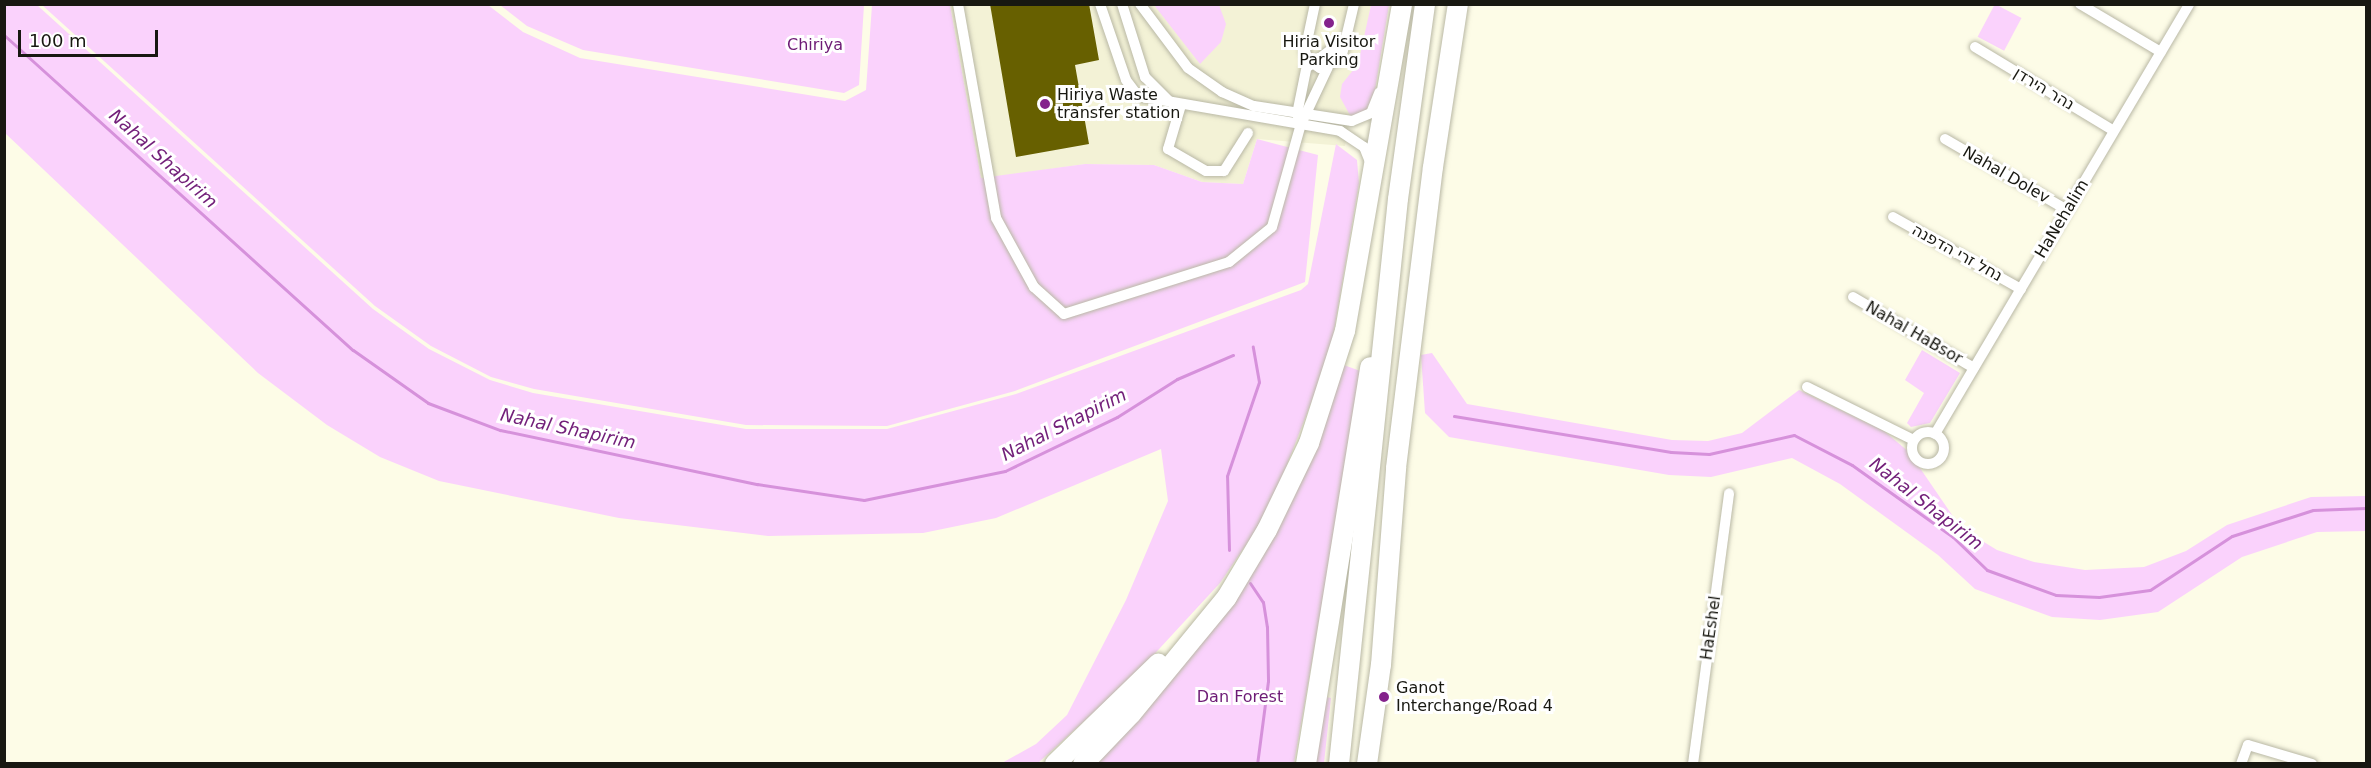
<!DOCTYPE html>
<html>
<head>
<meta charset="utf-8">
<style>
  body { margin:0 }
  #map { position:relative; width:2371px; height:768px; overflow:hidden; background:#fdfce7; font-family:"DejaVu Sans","Noto Sans Hebrew",sans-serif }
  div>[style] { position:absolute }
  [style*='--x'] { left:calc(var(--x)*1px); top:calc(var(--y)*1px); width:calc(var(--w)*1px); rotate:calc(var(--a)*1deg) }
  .built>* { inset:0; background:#f3f2d6 }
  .green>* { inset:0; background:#fad2fc; transform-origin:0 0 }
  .stream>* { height:3px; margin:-1.5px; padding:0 1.5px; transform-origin:1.5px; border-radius:1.5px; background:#d691db }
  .building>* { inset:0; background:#676000 }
  .roads { filter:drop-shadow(0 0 2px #b9b8a5) drop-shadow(0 0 2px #b9b8a5) }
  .street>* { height:10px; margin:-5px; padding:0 5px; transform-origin:5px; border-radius:5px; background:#fff }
  .street>.ring { margin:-5px; padding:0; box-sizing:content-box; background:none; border:10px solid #fff; border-radius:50% }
  .highway>* { height:20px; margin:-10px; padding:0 10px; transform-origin:10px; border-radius:10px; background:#fff }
  .dots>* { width:16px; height:16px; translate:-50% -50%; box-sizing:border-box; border:3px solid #fff; border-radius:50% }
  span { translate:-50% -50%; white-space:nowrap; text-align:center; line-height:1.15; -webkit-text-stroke:6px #fff; paint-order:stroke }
  .poi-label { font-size:16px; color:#181811 }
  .left { translate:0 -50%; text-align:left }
  .park-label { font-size:16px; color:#6d1b75 }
  .street-label { font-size:16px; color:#181811 }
  .water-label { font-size:18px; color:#73207a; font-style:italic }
  .frame { position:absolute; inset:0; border:6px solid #181811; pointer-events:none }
  .scale { position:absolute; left:18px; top:30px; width:140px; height:27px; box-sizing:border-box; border:3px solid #181811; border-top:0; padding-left:8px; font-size:18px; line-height:21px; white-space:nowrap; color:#181811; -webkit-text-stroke:4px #fff; paint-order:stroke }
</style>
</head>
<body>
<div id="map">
  <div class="built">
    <i style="clip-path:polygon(950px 5px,1371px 5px,1345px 146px,1257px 139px,1243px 184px,1202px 182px,1154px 165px,1085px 164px,981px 179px)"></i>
  </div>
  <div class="green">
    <i style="left:1995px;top:4px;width:30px;height:37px;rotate:28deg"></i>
    <i style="clip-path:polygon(4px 5px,37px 5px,373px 309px,429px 349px,490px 380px,533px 393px,746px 429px,887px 429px,1016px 394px,1301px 290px,1308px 284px,1336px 144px,1357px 160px,1359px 183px,1330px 354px,1269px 511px,1220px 583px,1136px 674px,1038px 763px,1002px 763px,1036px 744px,1067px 715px,1126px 600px,1168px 501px,1161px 449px,996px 518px,923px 533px,768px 536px,619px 518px,439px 481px,380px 457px,327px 425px,258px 373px,5px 133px)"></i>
    <i style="clip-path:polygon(42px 5px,488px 5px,523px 32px,580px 58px,845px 101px,866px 90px,872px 5px,950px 5px,981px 178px,1085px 164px,1154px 165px,1202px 182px,1243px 184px,1257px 139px,1318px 155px,1305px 282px,1015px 391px,887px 426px,746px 425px,534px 389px,491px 377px,431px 346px,375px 306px)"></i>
    <i style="clip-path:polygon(500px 5px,864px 5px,859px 85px,844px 93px,583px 50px,527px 26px)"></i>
    <i style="clip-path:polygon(1154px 5px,1219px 5px,1226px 24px,1221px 42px,1200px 64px)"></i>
    <i style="clip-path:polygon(1371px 5px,1389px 5px,1375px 90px,1365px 113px,1351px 117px,1340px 97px,1342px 84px,1358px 64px)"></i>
    <i style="clip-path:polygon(1922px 350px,1960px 373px,1930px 423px,1911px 427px,1907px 423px,1924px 393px,1905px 380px)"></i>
    <i style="clip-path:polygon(1432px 353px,1467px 404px,1672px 440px,1708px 441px,1742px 433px,1799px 390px,1884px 431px,1909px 452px,1961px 528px,1997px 550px,2034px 562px,2085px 570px,2144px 567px,2186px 551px,2227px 525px,2311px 497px,2366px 496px,2366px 531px,2317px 532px,2242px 557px,2158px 612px,2100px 620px,2052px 617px,1975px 589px,1938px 555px,1840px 484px,1792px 458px,1711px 477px,1669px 475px,1449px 437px,1425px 413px,1421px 355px)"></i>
    <i style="clip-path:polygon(1341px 364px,1363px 372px,1294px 763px,1093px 764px,1217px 619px)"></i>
    <i style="clip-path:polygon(1321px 696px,1331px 698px,1324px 763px,1312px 764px)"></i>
  </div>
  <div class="stream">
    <i style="--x:4;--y:35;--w:470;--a:42.1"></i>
    <i style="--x:353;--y:350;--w:92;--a:35.2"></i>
    <i style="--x:428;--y:403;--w:77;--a:20.6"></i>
    <i style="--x:500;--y:430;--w:263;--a:11.9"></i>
    <i style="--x:757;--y:484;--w:108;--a:8.5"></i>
    <i style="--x:864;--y:500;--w:144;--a:-11.6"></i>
    <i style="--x:1005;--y:471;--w:124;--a:-25.7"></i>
    <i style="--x:1117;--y:417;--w:71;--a:-32.3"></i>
    <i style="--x:1177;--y:379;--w:61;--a:-23.2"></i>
    <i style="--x:1454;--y:416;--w:220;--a:9.4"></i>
    <i style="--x:1671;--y:452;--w:38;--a:3"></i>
    <i style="--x:1709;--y:454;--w:87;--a:-12.6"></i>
    <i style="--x:1794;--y:435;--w:65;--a:27.3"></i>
    <i style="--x:1852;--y:465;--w:124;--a:35.5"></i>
    <i style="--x:1953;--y:537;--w:47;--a:44.1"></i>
    <i style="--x:1987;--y:570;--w:73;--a:19.9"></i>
    <i style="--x:2056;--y:595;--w:43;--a:2.7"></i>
    <i style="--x:2099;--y:597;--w:51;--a:-7.8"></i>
    <i style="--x:2150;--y:590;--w:98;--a:-33.4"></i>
    <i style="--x:2232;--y:536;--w:85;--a:-17.8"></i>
    <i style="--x:2313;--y:510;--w:53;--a:-2.2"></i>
    <i style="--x:1229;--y:550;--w:74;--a:-91.5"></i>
    <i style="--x:1227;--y:476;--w:99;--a:-71.2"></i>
    <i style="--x:1259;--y:382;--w:36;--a:-100"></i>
    <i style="--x:1250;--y:583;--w:23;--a:56"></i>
    <i style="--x:1263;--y:602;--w:25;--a:81"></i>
    <i style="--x:1267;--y:627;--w:54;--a:88.9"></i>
    <i style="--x:1268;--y:681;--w:84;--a:97.5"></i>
  </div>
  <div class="building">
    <i style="clip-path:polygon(990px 4px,1089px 4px,1099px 60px,1075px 65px,1089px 144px,1016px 157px)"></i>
  </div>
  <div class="roads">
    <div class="street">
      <i style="--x:958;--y:4;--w:217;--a:79.9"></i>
      <i style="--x:996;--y:218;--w:79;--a:61.2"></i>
      <i style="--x:1034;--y:287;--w:40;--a:42"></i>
      <i style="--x:1064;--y:314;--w:173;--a:-17.5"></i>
      <i style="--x:1229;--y:262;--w:55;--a:-39.1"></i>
      <i style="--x:1272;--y:227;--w:107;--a:-74.3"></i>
      <i style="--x:1100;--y:4;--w:80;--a:71.1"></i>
      <i style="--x:1126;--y:80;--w:20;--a:53"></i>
      <i style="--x:1138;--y:96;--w:205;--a:9.8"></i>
      <i style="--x:1340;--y:131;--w:29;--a:34"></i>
      <i style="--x:1364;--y:147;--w:18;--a:68"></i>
      <i style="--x:1122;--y:4;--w:77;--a:72.5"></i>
      <i style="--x:1145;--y:77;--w:34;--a:45"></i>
      <i style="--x:1140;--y:4;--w:80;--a:53.1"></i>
      <i style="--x:1188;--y:68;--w:42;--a:35.2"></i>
      <i style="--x:1222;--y:92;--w:35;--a:24"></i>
      <i style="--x:1254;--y:106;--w:99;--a:8.7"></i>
      <i style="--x:1352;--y:121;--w:21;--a:-23"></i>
      <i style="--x:1371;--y:113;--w:22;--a:-68"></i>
      <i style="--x:1315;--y:4;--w:48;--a:102"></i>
      <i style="--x:1305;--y:51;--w:9;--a:72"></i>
      <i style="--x:1308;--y:60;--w:14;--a:34"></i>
      <i style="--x:1320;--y:68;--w:23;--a:-23"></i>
      <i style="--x:1341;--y:59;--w:57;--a:-76.7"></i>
      <i style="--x:2080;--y:4;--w:94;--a:30.7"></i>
      <i style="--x:1975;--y:47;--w:162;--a:31.1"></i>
      <i style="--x:1308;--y:60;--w:55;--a:101.5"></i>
      <i style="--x:1297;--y:114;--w:11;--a:68"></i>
      <i style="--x:1301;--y:124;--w:63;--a:-64.7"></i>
      <i style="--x:1309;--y:66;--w:47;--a:-36.4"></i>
      <i style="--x:1181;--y:105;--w:46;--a:106.5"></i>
      <i style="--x:1168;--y:149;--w:44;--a:30.1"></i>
      <i style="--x:1206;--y:171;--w:18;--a:0"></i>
      <i style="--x:1224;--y:171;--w:45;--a:-57.7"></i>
      <i style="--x:1945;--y:139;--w:141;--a:30.2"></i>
      <i style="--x:1893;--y:217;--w:147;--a:29.4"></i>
      <i style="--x:1853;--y:297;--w:140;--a:30.4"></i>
      <i style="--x:1807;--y:387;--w:119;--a:26.4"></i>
      <i class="ring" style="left:1912px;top:432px;width:22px;height:22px"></i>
      <i style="--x:1935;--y:434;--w:499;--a:-59.4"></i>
      <i style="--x:1693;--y:764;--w:273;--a:-82.4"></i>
      <i style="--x:2241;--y:764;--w:20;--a:-70"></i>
      <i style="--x:2248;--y:745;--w:67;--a:16.5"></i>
    </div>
    <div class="highway">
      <i style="--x:1055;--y:764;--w:144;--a:-44.2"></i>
      <i style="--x:1083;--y:764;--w:69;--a:-46.2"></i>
      <i style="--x:1131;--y:714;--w:151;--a:-50.6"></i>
      <i style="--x:1227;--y:597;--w:78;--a:-59.2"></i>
      <i style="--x:1267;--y:530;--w:97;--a:-64.2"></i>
      <i style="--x:1309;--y:443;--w:118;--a:-72.2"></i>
      <i style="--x:1345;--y:331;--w:332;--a:-80.1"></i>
      <i style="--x:1306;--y:764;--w:402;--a:-80.8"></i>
      <i style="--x:1339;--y:764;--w:568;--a:-84.04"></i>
      <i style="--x:1398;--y:199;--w:197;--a:-82.1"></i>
      <i style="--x:1367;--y:764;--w:100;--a:-82"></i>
      <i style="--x:1381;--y:665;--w:198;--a:-85.6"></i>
      <i style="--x:1396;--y:468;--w:303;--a:-83"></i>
      <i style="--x:1433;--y:167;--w:165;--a:-81.3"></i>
    </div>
  </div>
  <div class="dots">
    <i style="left:1329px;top:23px;background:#84228c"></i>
    <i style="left:1045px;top:104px;background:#84228c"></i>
    <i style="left:1384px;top:697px;background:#84228c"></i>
  </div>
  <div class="poi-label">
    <span style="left:1329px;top:51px">Hiria Visitor<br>Parking</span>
    <span class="left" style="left:1057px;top:104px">Hiriya Waste<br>transfer station</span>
    <span class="left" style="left:1396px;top:697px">Ganot<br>Interchange/Road 4</span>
  </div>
  <div class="park-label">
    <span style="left:815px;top:45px">Chiriya</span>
    <span style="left:1240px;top:697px">Dan Forest</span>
  </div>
  <div class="street-label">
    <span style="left:2044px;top:89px;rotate:31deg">נהר הירדן</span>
    <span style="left:2006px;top:175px;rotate:30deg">Nahal Dolev</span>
    <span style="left:2062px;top:219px;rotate:-59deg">HaNehalim</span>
    <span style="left:1957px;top:253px;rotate:29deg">נחל זרי הדפנה</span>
    <span style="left:1914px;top:333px;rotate:30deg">Nahal HaBsor</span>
    <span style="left:1711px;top:628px;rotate:-82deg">HaEshel</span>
  </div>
  <div class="water-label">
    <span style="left:163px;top:159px;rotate:42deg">Nahal Shapirim</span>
    <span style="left:1064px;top:425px;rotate:-27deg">Nahal Shapirim</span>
    <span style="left:568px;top:429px;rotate:12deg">Nahal Shapirim</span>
    <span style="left:1926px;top:504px;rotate:38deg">Nahal Shapirim</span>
  </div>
  <div class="frame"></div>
  <div class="scale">100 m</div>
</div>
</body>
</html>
